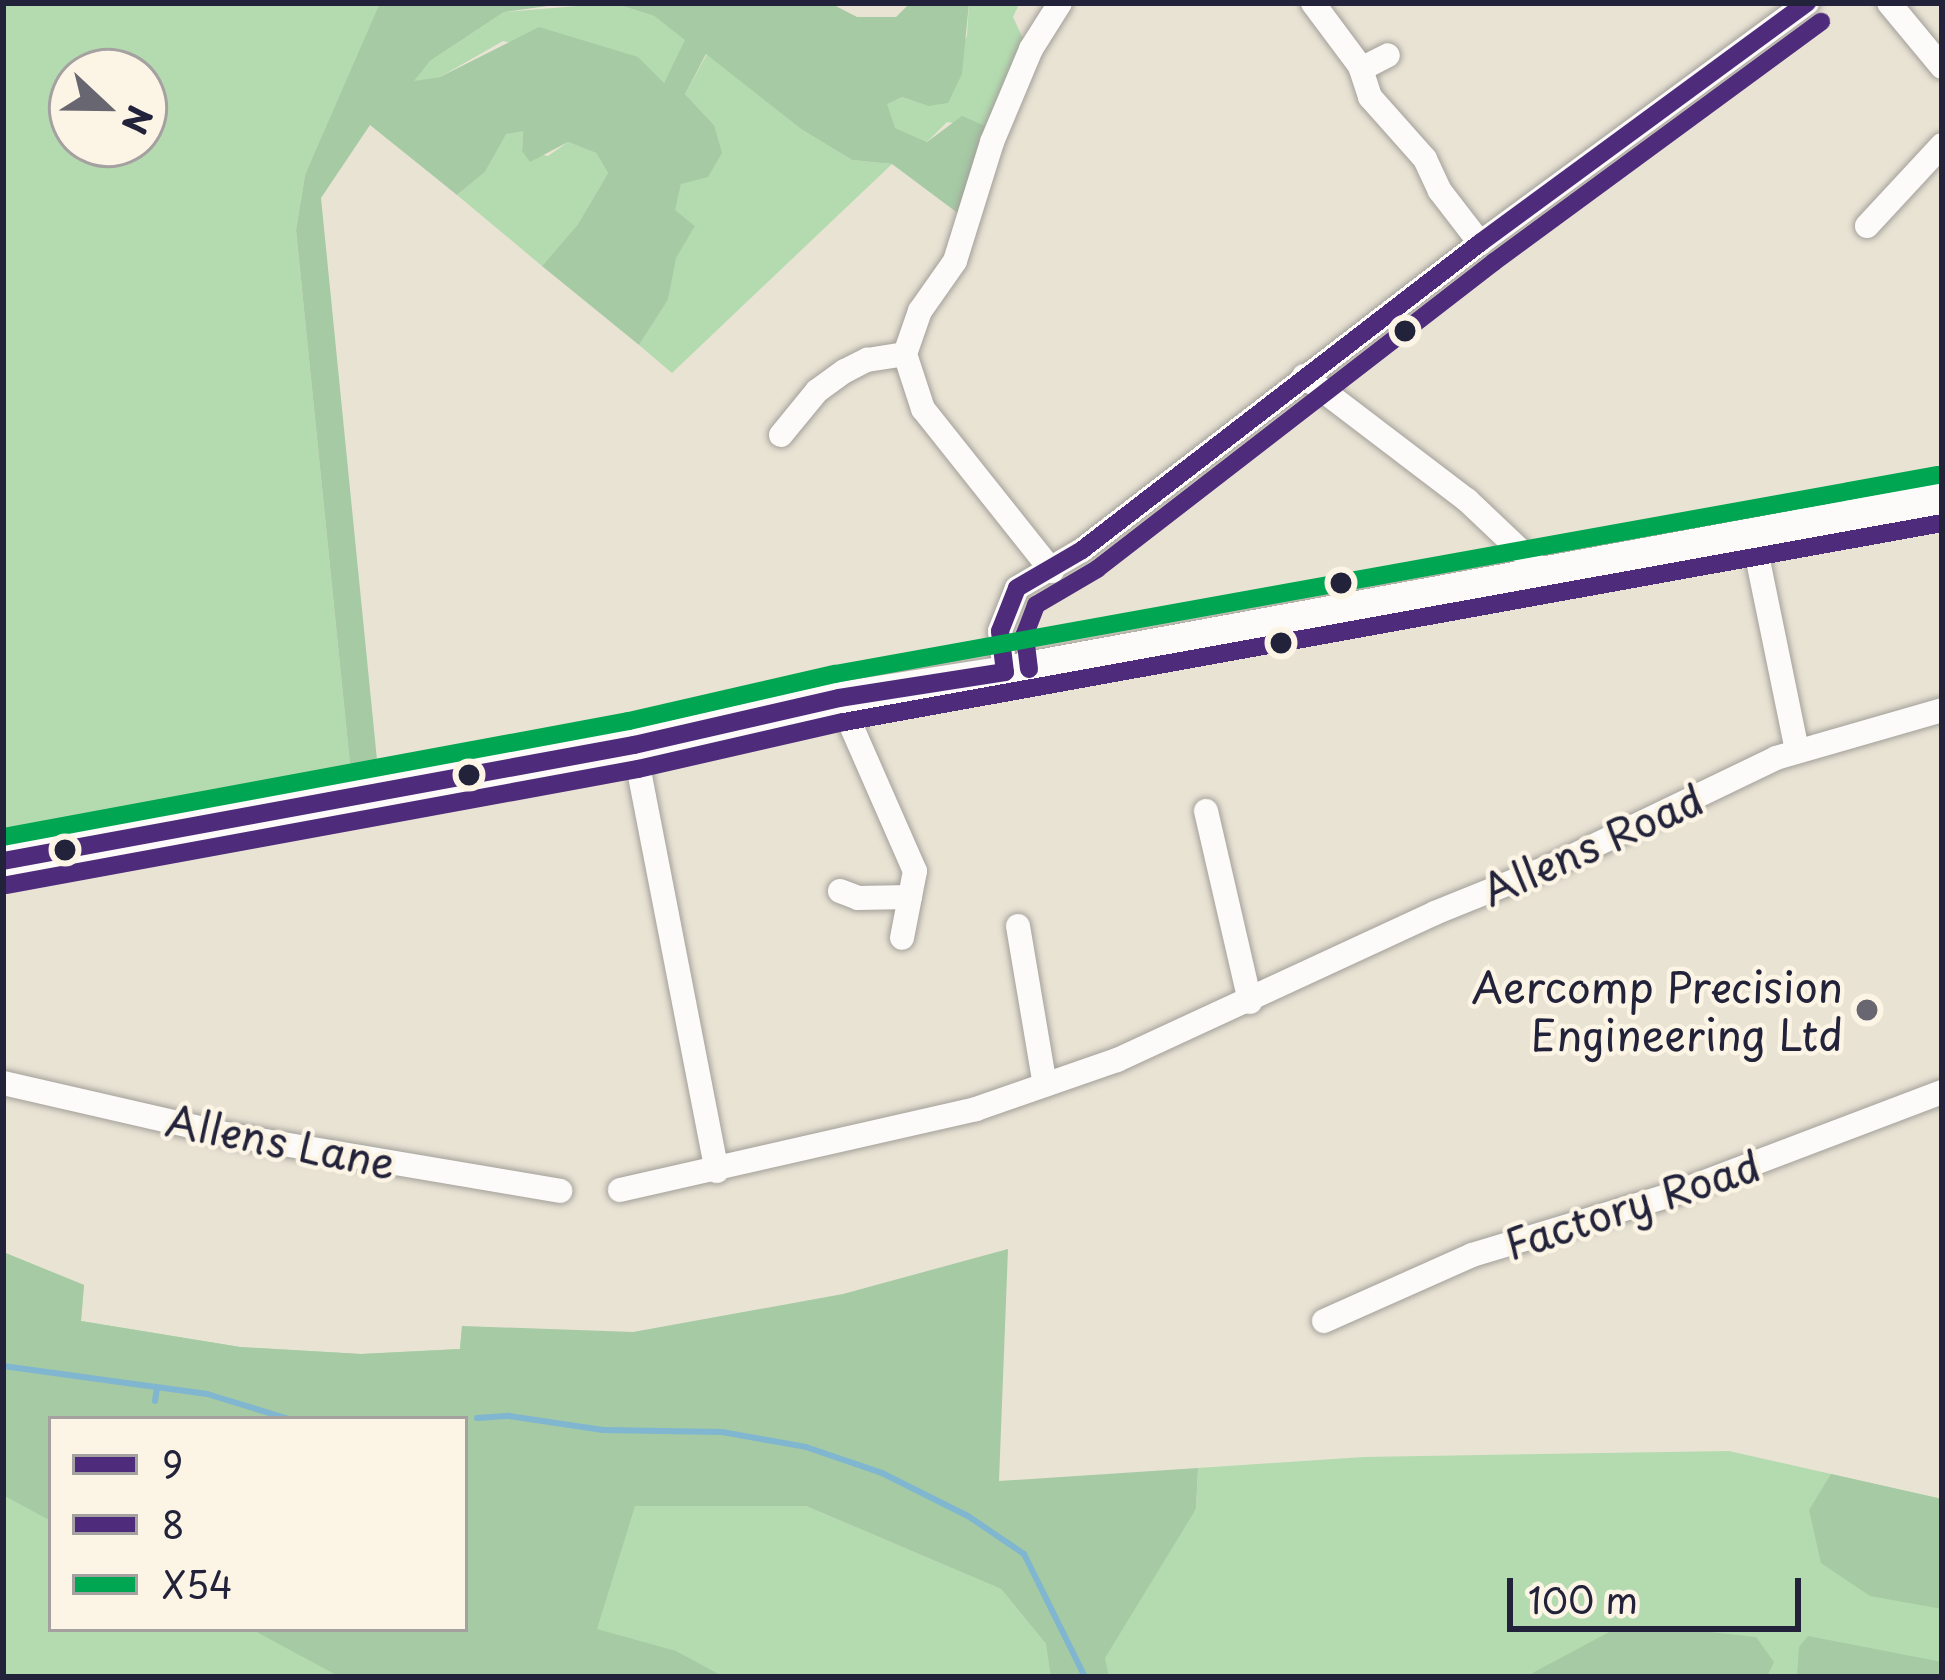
<!DOCTYPE html>
<html>
<head>
<meta charset="utf-8">
<style>
  body { margin:0 }
  #map { position:relative; width:1945px; height:1680px; overflow:hidden; background:#e9e3d4; font-family:"Playpen Sans",sans-serif }
  div>[style] { position:absolute }
  [style*='--x'] { left:calc(var(--x)*1px); top:calc(var(--y)*1px); width:calc(var(--w)*1px); rotate:calc(var(--a)*1deg) }
  .green>* { inset:0; background:#b4dbb0 }
  .forest>* { inset:0; background:#a5caa4 }
  .stream>* { height:6px; margin:-3px; padding:0 3px; transform-origin:3px; border-radius:3px; background:#80b6cf }
  .roads { filter:drop-shadow(0 0 3px #a3a09a) drop-shadow(0 0 3px #a3a09a) }
  .street>* { height:24px; margin:-12px; padding:0 12px; transform-origin:12px; border-radius:12px; background:#fcfbf9 }
  .secondary>* { height:33px; margin:-16.5px; padding:0 16.5px; transform-origin:16.5px; border-radius:16.5px; background:#fcfbf9 }
  .bus-1>* { height:18px; margin:-9px; padding:0 9px; transform-origin:9px; border-radius:9px; background:#4e2b7b }
  .bus-2>* { height:18px; margin:-9px; padding:0 9px; transform-origin:9px; border-radius:9px; background:#4e2b7b }
  .bus-3>* { height:18px; margin:-9px; padding:0 9px; transform-origin:9px; border-radius:9px; background:#00a651 }
  .dots>* { width:33px; height:33px; translate:-50% -50%; box-sizing:border-box; border:6px solid #fcf5e5; border-radius:50% }
  span { translate:-50% -50%; white-space:nowrap; text-align:center; line-height:1.15; -webkit-text-stroke:9px #fcf5e5; paint-order:stroke }
  .street-label { font-size:42px; color:#22223b }
  .poi-label { font-size:42px; color:#22223b }
  .right { translate:-100% -50%; text-align:right }
  .frame { position:absolute; inset:0; border:6px solid #22223b; pointer-events:none }
  .legend { position:absolute; left:48px; top:1416px; width:420px; height:216px; box-sizing:border-box; background:#fcf5e5; border:3px solid #a5a1a1; margin:0; padding:15px 21px; list-style:none; font-size:36px; color:#22223b }
  .legend li { display:flex; align-items:center; gap:24px; height:60px }
  .legend b { width:60px; border:3px solid #a5a1a1 }
  .north { position:absolute; left:48px; top:48px; width:120px; height:120px; box-sizing:border-box; background:#fcf5e5; border:3px solid #a5a1a1; border-radius:50%; rotate:112deg; font-size:33px; font-weight:700; line-height:48px; text-align:center; color:#22223b }
  .north::after { content:''; display:block; margin:auto; width:42px; height:54px; background:#686671; clip-path:polygon(50% 0,100% 100%,50% 72%,0 100%) }
  .scale { position:absolute; left:1507px; top:1578px; width:294px; height:54px; box-sizing:border-box; border:6px solid #22223b; border-top:0; padding-left:15px; font-size:36px; line-height:42px; white-space:nowrap; color:#22223b; -webkit-text-stroke:9px #fcf5e5; paint-order:stroke }
</style>
</head>
<body>
<div id="map">
  <div class="green">
    <i style="clip-path:polygon(evenodd,3px 3px,385px 3px,305px 175px,296px 230px,352px 784px,3px 848px,3px 3px,72px 72px,144px 72px,144px 144px,72px 144px,72px 72px)"></i>
    <i style="clip-path:polygon(613px 3px,654px 16px,686px 40px,664px 83px,503px 41px,440px 77px,412px 82px,430px 61px,504px 12px)"></i>
    <i style="clip-path:polygon(969px 3px,1027px 3px,1019px 4px,1013px 17px,1026px 45px,1043px 5px,1060px 3px,997px 131px,947px 122px,927px 142px,894px 128px,886px 103px,902px 97px,928px 106px,967px 36px)"></i>
    <i style="clip-path:polygon(707px 54px,801px 129px,852px 160px,892px 164px,672px 373px,639px 345px,668px 300px,675px 258px,695px 226px,674px 210px,681px 184px,714px 125px,685px 94px)"></i>
    <i style="clip-path:polygon(523px 130px,522px 150px,548px 156px,568px 142px,596px 153px,608px 173px,578px 224px,542px 266px,457px 195px,485px 172px,505px 134px)"></i>
    <i style="clip-path:polygon(evenodd,3px 1252px,84px 1285px,81px 1321px,240px 1347px,361px 1354px,460px 1349px,462px 1326px,701px 1505px,806px 1506px,1001px 1589px,1046px 1644px,1196px 1510px,1198px 1468px,1363px 1457px,1729px 1451px,1942px 1499px,1942px 1677px,3px 1677px,3px 1252px,51px 1419px,465px 1419px,465px 1629px,51px 1629px,51px 1419px)"></i>
  </div>
  <div class="forest">
    <i style="clip-path:polygon(380px 3px,569px 3px,504px 12px,430px 61px,414px 81px,440px 77px,539px 27px,638px 57px,664px 83px,685px 40px,654px 16px,613px 3px,830px 3px,857px 17px,896px 17px,910px 3px,969px 3px,962px 74px,948px 103px,928px 106px,902px 97px,887px 104px,895px 128px,927px 142px,962px 116px,997px 131px,971px 223px,892px 164px,852px 160px,801px 129px,706px 54px,685px 94px,714px 125px,722px 153px,708px 177px,681px 184px,675px 210px,695px 226px,676px 258px,668px 300px,639px 345px,542px 266px,578px 224px,608px 173px,596px 153px,568px 142px,530px 162px,522px 151px,523px 131px,506px 134px,485px 172px,457px 195px,370px 125px,321px 198px,379px 780px,352px 784px,296px 230px,305px 175px)"></i>
    <i style="clip-path:polygon(1008px 1249px,999px 1481px,1198px 1468px,1196px 1509px,1105px 1658px,1109px 1677px,1051px 1677px,1046px 1644px,1001px 1589px,806px 1506px,635px 1506px,597px 1629px,676px 1651px,724px 1677px,340px 1677px,251px 1629px,465px 1629px,465px 1419px,51px 1419px,51px 1521px,3px 1495px,3px 1252px,84px 1285px,81px 1321px,240px 1347px,361px 1354px,460px 1349px,462px 1326px,633px 1332px,843px 1294px)"></i>
    <i style="clip-path:polygon(1831px 1474px,1942px 1499px,1942px 1609px,1870px 1596px,1821px 1563px,1809px 1510px)"></i>
    <i style="clip-path:polygon(1655px 1626px,1756px 1637px,1774px 1662px,1767px 1677px,1525px 1677px,1613px 1630px)"></i>
    <i style="clip-path:polygon(1808px 1636px,1942px 1662px,1942px 1677px,1797px 1677px,1799px 1647px)"></i>
  </div>
  <div class="stream">
    <i style="--x:3;--y:1366;--w:206;--a:7.8"></i>
    <i style="--x:207;--y:1394;--w:86;--a:17"></i>
    <i style="--x:155;--y:1401;--w:13;--a:-81"></i>
    <i style="--x:477;--y:1418;--w:32;--a:-4"></i>
    <i style="--x:509;--y:1416;--w:95;--a:8.5"></i>
    <i style="--x:603;--y:1430;--w:119;--a:1"></i>
    <i style="--x:722;--y:1432;--w:85;--a:10.1"></i>
    <i style="--x:806;--y:1447;--w:80;--a:18.9"></i>
    <i style="--x:882;--y:1473;--w:96;--a:26.6"></i>
    <i style="--x:968;--y:1516;--w:68;--a:34.2"></i>
    <i style="--x:1024;--y:1554;--w:137;--a:63.6"></i>
    <i style="--x:453;--y:1419;--w:3;--a:0"></i>
  </div>
  <div class="roads">
    <div class="street">
      <i style="--x:1313;--y:3;--w:79;--a:53.3"></i>
      <i style="--x:1360;--y:66;--w:33;--a:72"></i>
      <i style="--x:1370;--y:97;--w:83;--a:48.4"></i>
      <i style="--x:1425;--y:159;--w:35;--a:65"></i>
      <i style="--x:1440;--y:191;--w:66;--a:52.4"></i>
      <i style="--x:1889;--y:3;--w:83;--a:50.4"></i>
      <i style="--x:1361;--y:69;--w:30;--a:-27"></i>
      <i style="--x:1867;--y:226;--w:110;--a:-47.2"></i>
      <i style="--x:1304;--y:376;--w:205;--a:37.3"></i>
      <i style="--x:1467;--y:500;--w:106;--a:43.5"></i>
      <i style="--x:781;--y:435;--w:57;--a:-50.7"></i>
      <i style="--x:817;--y:391;--w:34;--a:-36"></i>
      <i style="--x:845;--y:371;--w:25;--a:-27"></i>
      <i style="--x:867;--y:360;--w:38;--a:-9"></i>
      <i style="--x:1753;--y:536;--w:219;--a:78.4"></i>
      <i style="--x:1052;--y:571;--w:207;--a:-128.5"></i>
      <i style="--x:923;--y:409;--w:58;--a:-108.1"></i>
      <i style="--x:905;--y:354;--w:46;--a:-70.8"></i>
      <i style="--x:920;--y:311;--w:61;--a:-55"></i>
      <i style="--x:955;--y:261;--w:125;--a:-72.7"></i>
      <i style="--x:992;--y:142;--w:101;--a:-67.2"></i>
      <i style="--x:1031;--y:49;--w:54;--a:-57.8"></i>
      <i style="--x:1005;--y:672;--w:41;--a:-97"></i>
      <i style="--x:1000;--y:631;--w:46;--a:-68.4"></i>
      <i style="--x:1017;--y:588;--w:75;--a:-30.3"></i>
      <i style="--x:1082;--y:550;--w:503;--a:-37.65"></i>
      <i style="--x:1480;--y:243;--w:406;--a:-36.3"></i>
      <i style="--x:839;--y:698;--w:189;--a:66.3"></i>
      <i style="--x:915;--y:871;--w:68;--a:101"></i>
      <i style="--x:634;--y:745;--w:434;--a:79"></i>
      <i style="--x:1206;--y:811;--w:196;--a:77"></i>
      <i style="--x:840;--y:891;--w:19;--a:21"></i>
      <i style="--x:858;--y:898;--w:52;--a:-1.1"></i>
      <i style="--x:1018;--y:926;--w:161;--a:80.4"></i>
      <i style="--x:3;--y:1083;--w:233;--a:12.9"></i>
      <i style="--x:230;--y:1135;--w:335;--a:9.6"></i>
      <i style="--x:620;--y:1190;--w:365;--a:-12.8"></i>
      <i style="--x:976;--y:1109;--w:149;--a:-19.2"></i>
      <i style="--x:1117;--y:1060;--w:350;--a:-24.8"></i>
      <i style="--x:1435;--y:913;--w:131;--a:-22"></i>
      <i style="--x:1556;--y:864;--w:244;--a:-25.7"></i>
      <i style="--x:1776;--y:758;--w:173;--a:-16.1"></i>
      <i style="--x:1324;--y:1321;--w:162;--a:-24"></i>
      <i style="--x:1472;--y:1255;--w:205;--a:-16.8"></i>
      <i style="--x:1668;--y:1196;--w:293;--a:-20.8"></i>
    </div>
    <div class="secondary">
      <i style="--x:3;--y:861;--w:642;--a:-10.42"></i>
      <i style="--x:634;--y:745;--w:210;--a:-12.9"></i>
      <i style="--x:839;--y:698;--w:168;--a:-8.9"></i>
      <i style="--x:1005;--y:672;--w:953;--a:-10.46"></i>
    </div>
  </div>
  <div class="bus-1">
    <i style="--x:1005;--y:672;--w:41;--a:-97"></i>
    <i style="--x:1000;--y:631;--w:46;--a:-68.4"></i>
    <i style="--x:1017;--y:588;--w:75;--a:-30.3"></i>
    <i style="--x:1082;--y:550;--w:503;--a:-37.65"></i>
    <i style="--x:1480;--y:243;--w:406;--a:-36.3"></i>
    <i style="--x:3;--y:861;--w:642;--a:-10.42"></i>
    <i style="--x:634;--y:745;--w:210;--a:-12.9"></i>
    <i style="--x:839;--y:698;--w:168;--a:-8.9"></i>
  </div>
  <div class="bus-2">
    <i style="--x:1029;--y:669;--w:35;--a:-97"></i>
    <i style="--x:1025;--y:634;--w:31;--a:-69"></i>
    <i style="--x:1036;--y:605;--w:71;--a:-30.5"></i>
    <i style="--x:1097;--y:569;--w:502;--a:-37.71"></i>
    <i style="--x:1494;--y:262;--w:406;--a:-36.3"></i>
    <i style="--x:7;--y:885;--w:642;--a:-10.42"></i>
    <i style="--x:638;--y:769;--w:211;--a:-12.9"></i>
    <i style="--x:844;--y:722;--w:1116;--a:-10.27"></i>
  </div>
  <div class="bus-3">
    <i style="--x:3;--y:837;--w:637;--a:-10.5"></i>
    <i style="--x:629;--y:721;--w:211;--a:-12.9"></i>
    <i style="--x:835;--y:674;--w:1121;--a:-10.23"></i>
  </div>
  <div class="dots">
    <i style="left:1405px;top:331px;background:#22223b"></i>
    <i style="left:1341px;top:583px;background:#22223b"></i>
    <i style="left:1281px;top:643px;background:#22223b"></i>
    <i style="left:469px;top:775px;background:#22223b"></i>
    <i style="left:65px;top:850px;background:#22223b"></i>
    <i style="left:1867px;top:1010px;background:#686671"></i>
  </div>
  <div class="street-label">
    <span style="left:1592px;top:844px;rotate:-24deg">Allens Road</span>
    <span style="left:281px;top:1141px;rotate:11deg">Allens Lane</span>
    <span style="left:1632px;top:1204px;rotate:-18deg">Factory Road</span>
  </div>
  <div class="poi-label">
    <span class="right" style="left:1843px;top:1010px">Aercomp Precision<br>Engineering Ltd</span>
  </div>
  <div class="frame"></div>
  <ul class="legend">
  <li><b style="height:15px;background:#4e2b7b"></b>9</li>
  <li><b style="height:15px;background:#4e2b7b"></b>8</li>
  <li><b style="height:15px;background:#00a651"></b>X54</li>
  </ul>
  <div class="north">N</div>
  <div class="scale">100 m</div>
</div>
</body>
</html>
